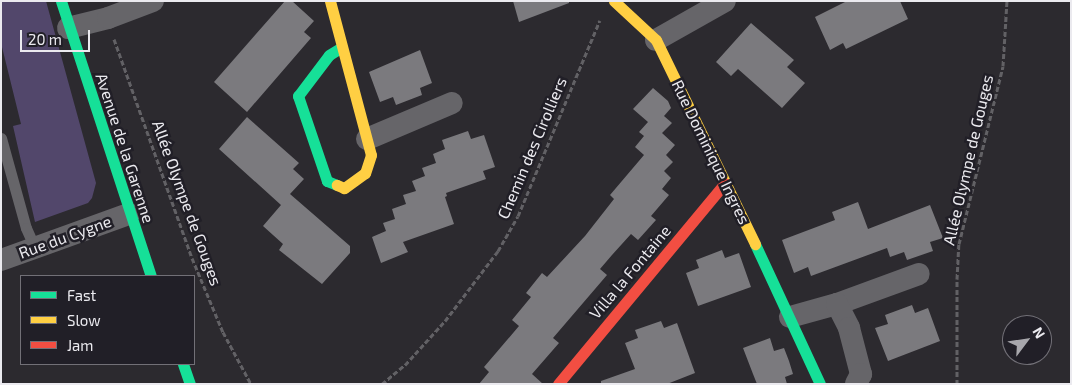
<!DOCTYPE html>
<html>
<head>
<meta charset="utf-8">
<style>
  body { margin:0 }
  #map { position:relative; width:1072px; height:385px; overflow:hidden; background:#2c2a2f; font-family:"Exo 2",sans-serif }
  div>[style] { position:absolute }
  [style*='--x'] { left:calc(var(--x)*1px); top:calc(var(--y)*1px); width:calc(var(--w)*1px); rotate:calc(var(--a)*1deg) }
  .green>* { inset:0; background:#52476b }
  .building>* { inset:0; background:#7b7a7e }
  .path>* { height:3px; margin-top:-1.5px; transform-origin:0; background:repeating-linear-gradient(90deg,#626165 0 5px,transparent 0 7.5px) }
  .lane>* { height:11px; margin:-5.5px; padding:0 5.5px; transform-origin:5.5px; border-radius:5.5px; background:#666569 }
  .street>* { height:22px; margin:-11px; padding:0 11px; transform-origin:11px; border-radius:11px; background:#666569 }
  .fast>* { height:11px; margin:-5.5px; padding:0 5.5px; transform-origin:5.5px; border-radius:5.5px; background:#16e098 }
  .slow>* { height:11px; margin:-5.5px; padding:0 5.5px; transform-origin:5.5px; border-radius:5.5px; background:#ffcf43 }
  .jam>* { height:11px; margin:-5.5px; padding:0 5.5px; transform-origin:5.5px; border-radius:5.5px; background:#f24e42 }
  span { translate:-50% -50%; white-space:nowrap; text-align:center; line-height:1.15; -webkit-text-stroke:5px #211f27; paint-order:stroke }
  .street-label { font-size:16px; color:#ebeaef }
  .frame { position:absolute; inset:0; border:2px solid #ebeaef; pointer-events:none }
  .legend { position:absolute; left:20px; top:275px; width:175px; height:90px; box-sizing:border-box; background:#211f27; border:1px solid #727077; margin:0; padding:6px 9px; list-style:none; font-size:15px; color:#ebeaef }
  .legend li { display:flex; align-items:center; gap:10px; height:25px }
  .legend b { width:25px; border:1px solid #727077 }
  .north { position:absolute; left:1002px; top:315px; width:50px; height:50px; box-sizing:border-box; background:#211f27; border:1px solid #727077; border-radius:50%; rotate:59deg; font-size:14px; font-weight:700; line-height:20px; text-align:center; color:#ebeaef }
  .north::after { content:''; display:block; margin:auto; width:18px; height:22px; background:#a8a7ac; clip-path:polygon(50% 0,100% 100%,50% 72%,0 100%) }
  .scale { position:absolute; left:20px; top:30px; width:70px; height:22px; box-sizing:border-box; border:2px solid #ebeaef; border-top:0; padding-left:6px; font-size:15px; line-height:18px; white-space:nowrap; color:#ebeaef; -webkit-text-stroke:4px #211f27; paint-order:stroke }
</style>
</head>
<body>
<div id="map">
  <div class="green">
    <i style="clip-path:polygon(1px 1px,46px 1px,96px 183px,92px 198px,88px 203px,35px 222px,13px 126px,21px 124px,1px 43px)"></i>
  </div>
  <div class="building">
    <i style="clip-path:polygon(285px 1px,292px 1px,314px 21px,304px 32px,311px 38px,247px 112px,214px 82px)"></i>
    <i style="clip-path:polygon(513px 1px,569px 1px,569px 3px,519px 22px)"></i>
    <i style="clip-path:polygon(847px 1px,900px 1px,908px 19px,846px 49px,843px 43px,830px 50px,815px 17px)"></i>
    <i style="clip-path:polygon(751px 23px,794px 60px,787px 67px,805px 83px,782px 108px,738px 69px,731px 76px,716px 62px)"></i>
    <i style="clip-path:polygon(420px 50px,432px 83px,420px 88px,422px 95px,396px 105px,393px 97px,380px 102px,369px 72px)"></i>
    <i style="clip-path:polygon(653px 88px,668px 101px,671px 108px,664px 116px,672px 123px,662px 133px,675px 145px,666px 155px,673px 162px,664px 171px,671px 178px,662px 189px,669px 195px,651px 216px,656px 220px,638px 240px,631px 234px,612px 255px,600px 269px,607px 275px,553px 338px,559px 343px,532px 374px,543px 384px,479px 384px,489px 372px,484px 367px,519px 326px,512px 320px,531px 297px,526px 293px,542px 273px,547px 277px,585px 236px,614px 199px,610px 195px,644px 155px,635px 147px,644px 136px,639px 132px,648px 122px,633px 109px)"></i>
    <i style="clip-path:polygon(247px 117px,299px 163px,293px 169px,304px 179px,290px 194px,350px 246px,350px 253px,322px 284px,279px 250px,283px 244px,263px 226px,281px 205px,219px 149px)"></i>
    <i style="clip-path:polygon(468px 131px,471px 139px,484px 135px,495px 167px,483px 171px,486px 179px,446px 193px,447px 196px,445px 197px,454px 224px,403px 242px,408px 252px,381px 263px,372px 237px,386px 231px,383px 223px,395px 219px,392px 209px,406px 204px,403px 195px,416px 191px,412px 181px,425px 176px,422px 168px,436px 163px,433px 154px,445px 149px,442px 140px)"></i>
    <i style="clip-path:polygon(858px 202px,868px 229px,930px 205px,943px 238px,930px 242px,933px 251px,907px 260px,904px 252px,890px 257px,887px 248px,811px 276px,808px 267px,794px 273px,782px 240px,835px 220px,832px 212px)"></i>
    <i style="clip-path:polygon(722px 250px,725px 258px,739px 253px,751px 287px,698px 306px,686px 273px,699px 268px,696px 260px)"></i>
    <i style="clip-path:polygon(912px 305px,915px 313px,928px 308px,940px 341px,888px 361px,875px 328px,888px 324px,885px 315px)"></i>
    <i style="clip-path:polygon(661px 321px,664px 328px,677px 323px,695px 373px,667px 384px,601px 384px,601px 381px,635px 369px,625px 343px,638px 338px,635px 330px)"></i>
    <i style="clip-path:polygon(770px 338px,774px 351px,784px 348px,789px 361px,793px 374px,785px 377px,787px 384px,757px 384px,753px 374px,743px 348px)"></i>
  </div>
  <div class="path">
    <i style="--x:114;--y:39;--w:232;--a:70.4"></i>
    <i style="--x:192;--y:258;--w:80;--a:67.3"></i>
    <i style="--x:223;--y:332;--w:59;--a:61.7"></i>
    <i style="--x:382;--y:384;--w:30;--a:-40"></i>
    <i style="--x:405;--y:365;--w:59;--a:-47.7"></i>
    <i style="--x:445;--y:321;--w:88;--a:-52.9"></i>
    <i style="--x:498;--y:251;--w:40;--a:-60.3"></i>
    <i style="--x:518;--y:216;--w:212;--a:-67.3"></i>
    <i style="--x:957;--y:384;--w:105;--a:-90"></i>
    <i style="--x:957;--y:279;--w:35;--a:-87"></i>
    <i style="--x:959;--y:244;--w:183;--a:-76.1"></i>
    <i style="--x:1003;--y:66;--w:65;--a:-86.5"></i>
  </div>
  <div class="lane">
    <i style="--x:1;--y:138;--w:93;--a:74.5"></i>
    <i style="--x:26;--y:228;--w:22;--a:66"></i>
  </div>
  <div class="street">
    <i style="--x:68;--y:28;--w:41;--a:-14"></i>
    <i style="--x:108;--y:18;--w:48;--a:-20.7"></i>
    <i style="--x:656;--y:40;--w:79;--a:-29.5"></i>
    <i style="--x:367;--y:139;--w:92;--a:-23"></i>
    <i style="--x:1;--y:260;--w:136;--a:-19.8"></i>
    <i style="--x:837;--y:304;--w:87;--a:-20.1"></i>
    <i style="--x:790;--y:317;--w:49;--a:-15.5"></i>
    <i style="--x:837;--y:304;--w:27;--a:63"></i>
    <i style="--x:849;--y:328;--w:48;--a:75.4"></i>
    <i style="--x:861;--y:374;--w:11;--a:117"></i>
  </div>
  <div class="fast">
    <i style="--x:61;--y:1;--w:289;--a:71.9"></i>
    <i style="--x:337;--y:185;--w:11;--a:-158"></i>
    <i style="--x:327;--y:181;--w:90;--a:-108.8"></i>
    <i style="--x:298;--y:96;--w:51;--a:-52.9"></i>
    <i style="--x:329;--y:55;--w:15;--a:-32"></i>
    <i style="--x:755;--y:244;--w:154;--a:65.1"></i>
    <i style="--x:183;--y:364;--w:21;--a:71"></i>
  </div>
  <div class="slow">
    <i style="--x:330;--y:1;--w:159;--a:75.1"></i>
    <i style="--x:371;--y:155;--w:19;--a:108"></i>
    <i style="--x:365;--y:173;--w:26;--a:144"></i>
    <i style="--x:344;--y:188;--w:8;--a:-157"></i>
    <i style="--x:614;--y:1;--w:57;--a:42.9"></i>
    <i style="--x:656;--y:40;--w:227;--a:64.1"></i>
  </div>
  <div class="jam">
    <i style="--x:558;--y:384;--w:261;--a:-50.3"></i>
  </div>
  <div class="street-label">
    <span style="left:125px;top:148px;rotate:72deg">Avenue de la Garenne</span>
    <span style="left:532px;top:148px;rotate:-67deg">Chemin des Cirolliers</span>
    <span style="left:711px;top:152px;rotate:64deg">Rue Dominique Ingres</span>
    <span style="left:968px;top:160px;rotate:-77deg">Allée Olympe de Gouges</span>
    <span style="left:187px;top:203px;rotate:70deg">Allée Olympe de Gouges</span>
    <span style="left:65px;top:237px;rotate:-20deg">Rue du Cygne</span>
    <span style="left:630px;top:272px;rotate:-50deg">Villa la Fontaine</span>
  </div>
  <div class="frame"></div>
  <ul class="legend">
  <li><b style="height:6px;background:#16e098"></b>Fast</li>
  <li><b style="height:6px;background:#ffcf43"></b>Slow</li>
  <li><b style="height:6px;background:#f24e42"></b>Jam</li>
  </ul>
  <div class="north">N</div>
  <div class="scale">20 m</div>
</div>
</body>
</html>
